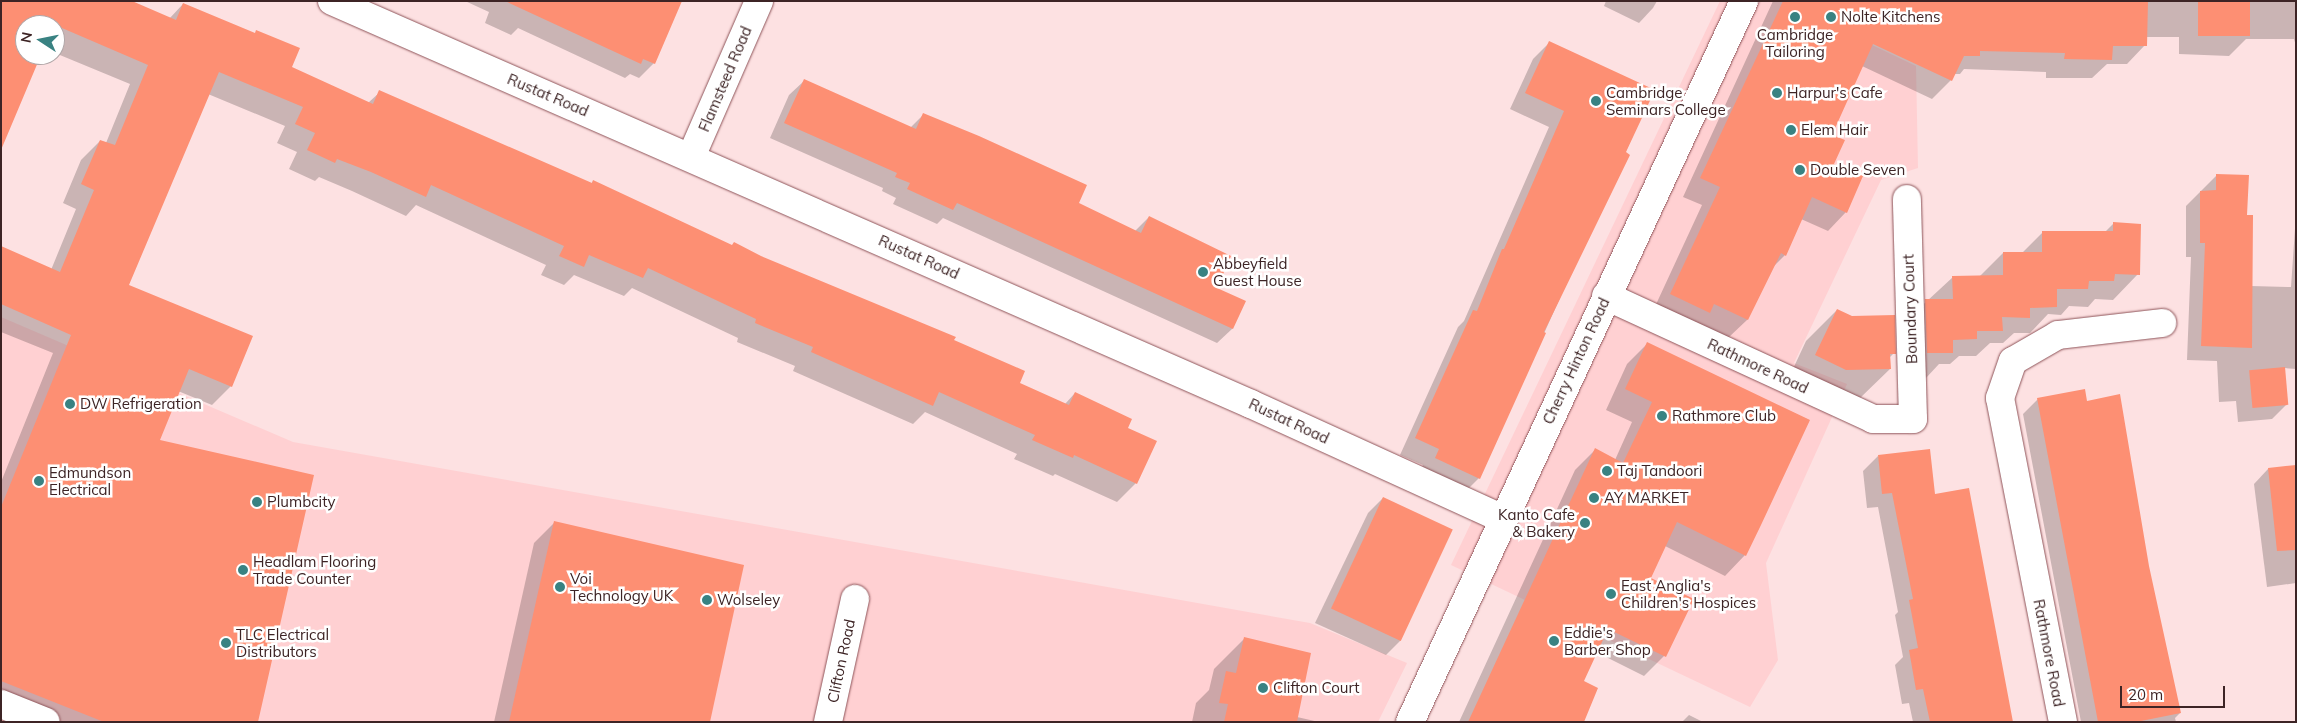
<!DOCTYPE html>
<html>
<head>
<meta charset="utf-8">
<style>
  body { margin:0 }
  #map { position:relative; width:2297px; height:723px; overflow:hidden; background:#fde1e2; font-family:Mulish,sans-serif }
  div>[style] { position:absolute }
  [style*='--x'] { left:calc(var(--x)*1px); top:calc(var(--y)*1px); width:calc(var(--w)*1px); rotate:calc(var(--a)*1deg) }
  .built>* { inset:0; background:#ffd0d2 }
  .shadow>* { inset:0; background:#0003 }
  .building>* { inset:0; background:#fd8f73; transform-origin:0 0 }
  .roads { filter:drop-shadow(0 0 1px #8e5459) drop-shadow(0 0 1px #8e5459) }
  .minor>* { height:28px; margin:-14px; padding:0 14px; transform-origin:14px; border-radius:14px; background:#fff }
  .dots>* { width:14px; height:14px; translate:-50% -50%; box-sizing:border-box; border:2px solid #fff; border-radius:50% }
  span { translate:-50% -50%; white-space:nowrap; text-align:center; line-height:1.15; -webkit-text-stroke:5px #fff; paint-order:stroke }
  .poi-label { font-size:15px; color:#3d2425 }
  .left { translate:0 -50%; text-align:left }
  .right { translate:-100% -50%; text-align:right }
  .street-label { font-size:15px; color:#3d2425 }
  .frame { position:absolute; inset:0; border:2px solid #3d2425; pointer-events:none }
  .north { position:absolute; left:15px; top:15px; width:50px; height:50px; box-sizing:border-box; background:#fff; border:1px solid #b1a7a8; border-radius:50%; rotate:281deg; font-size:14px; font-weight:700; line-height:20px; text-align:center; color:#3d2425 }
  .north::after { content:''; display:block; margin:auto; width:18px; height:22px; background:#398282; clip-path:polygon(50% 0,100% 100%,50% 72%,0 100%) }
  .scale { position:absolute; left:2120px; top:686px; width:105px; height:22px; box-sizing:border-box; border:2px solid #3d2425; border-top:0; padding-left:6px; font-size:15px; line-height:18px; white-space:nowrap; color:#3d2425; -webkit-text-stroke:4px #fff; paint-order:stroke }
</style>
</head>
<body>
<div id="map">
  <div class="built">
    <i style="clip-path:polygon(1720px 1px,1847px 1px,1847px 33px,1916px 66px,1918px 168px,1881px 180px,1794px 363px,1847px 384px,1766px 563px,1778px 660px,1750px 707px,1451px 565px)"></i>
    <i style="clip-path:polygon(1px 317px,293px 442px,1310px 623px,1407px 663px,1378px 722px,1px 722px)"></i>
  </div>
  <div class="shadow">
    <i style="clip-path:polygon(1px 1px,169px 19px,183px 4px,291px 68px,368px 103px,380px 92px,591px 184px,593px 181px,732px 246px,953px 341px,1018px 383px,1065px 404px,1075px 393px,1126px 428px,1136px 483px,1117px 502px,1055px 474px,1053px 476px,1014px 459px,1017px 454px,925px 412px,913px 424px,793px 371px,795px 366px,737px 342px,738px 338px,632px 288px,624px 296px,574px 275px,564px 285px,541px 275px,546px 265px,416px 205px,406px 216px,352px 191px,319px 177px,315px 181px,289px 169px,297px 152px,277px 143px,285px 126px,208px 94px,127px 285px,231px 386px,212px 405px,178px 391px,158px 441px,257px 722px,39px 722px,1px 707px,1px 482px,53px 353px,1px 332px,1px 248px,51px 270px,76px 209px,63px 203px,81px 160px,100px 141px,106px 143px,130px 84px,55px 53px,55px 25px,25px 25px,25px 55px,40px 55px,1px 147px)"></i>
    <i style="clip-path:polygon(465px 1px,681px 1px,654px 63px,639px 78px,630px 74px,625px 78px,518px 28px,511px 35px,485px 23px,489px 12px)"></i>
    <i style="clip-path:polygon(1606px 1px,1657px 1px,1653px 8px,1639px 23px,1604px 6px)"></i>
    <i style="clip-path:polygon(1773px 1px,2296px 1px,2296px 46px,2294px 39px,2246px 39px,2229px 56px,2179px 54px,2179px 37px,2146px 37px,2145px 45px,2127px 64px,2107px 64px,2092px 78px,2046px 78px,2046px 72px,1964px 69px,1960px 74px,1954px 74px,1951px 80px,1932px 99px,1862px 66px,1831px 135px,1833px 164px,1846px 212px,1828px 231px,1801px 219px,1785px 255px,1773px 267px,1747px 320px,1728px 338px,1652px 313px,1702px 205px,1683px 197px)"></i>
    <i style="clip-path:polygon(1549px 43px,1653px 91px,1479px 478px,1463px 494px,1419px 474px,1423px 465px,1400px 455px,1458px 327px,1464px 321px,1549px 127px,1510px 109px,1533px 59px)"></i>
    <i style="clip-path:polygon(804px 81px,910px 128px,924px 114px,1077px 204px,1135px 231px,1149px 217px,1215px 288px,1244px 302px,1232px 329px,1217px 343px,943px 218px,937px 224px,893px 204px,896px 198px,882px 191px,883px 188px,770px 138px,789px 95px)"></i>
    <i style="clip-path:polygon(2217px 175px,2246px 216px,2251px 286px,2291px 287px,2296px 214px,2296px 369px,2284px 368px,2286px 405px,2272px 419px,2238px 422px,2236px 401px,2219px 402px,2217px 361px,2187px 360px,2191px 257px,2186px 257px,2186px 206px)"></i>
    <i style="clip-path:polygon(2113px 224px,2138px 274px,2113px 300px,2095px 299px,2088px 307px,2069px 306px,2061px 315px,2048px 314px,2030px 333px,2014px 333px,2003px 343px,1990px 343px,1976px 356px,1959px 356px,1950px 364px,1939px 364px,1926px 378px,1902px 378px,1900px 326px,1953px 277px,1979px 277px,2003px 253px,2022px 253px,2043px 232px,2105px 232px)"></i>
    <i style="clip-path:polygon(1837px 310px,1894px 353px,1889px 358px,1890px 369px,1859px 399px,1785px 386px,1806px 341px)"></i>
    <i style="clip-path:polygon(1647px 344px,1809px 420px,1745px 555px,1725px 576px,1665px 546px,1649px 579px,1692px 600px,1664px 656px,1644px 676px,1596px 652px,1562px 722px,1459px 722px,1575px 470px,1595px 450px,1615px 460px,1632px 422px,1606px 410px,1627px 364px)"></i>
    <i style="clip-path:polygon(2038px 399px,2086px 402px,2148px 566px,2180px 713px,2175px 718px,2176px 722px,2081px 722px,2023px 414px)"></i>
    <i style="clip-path:polygon(1878px 456px,1934px 496px,2012px 722px,1913px 722px,1909px 703px,1902px 704px,1895px 665px,1903px 657px,1895px 615px,1898px 612px,1878px 507px,1867px 508px,1863px 471px)"></i>
    <i style="clip-path:polygon(2296px 466px,2296px 583px,2267px 587px,2254px 484px,2268px 469px)"></i>
    <i style="clip-path:polygon(1383px 498px,1401px 640px,1386px 655px,1315px 623px,1368px 513px)"></i>
    <i style="clip-path:polygon(554px 523px,709px 722px,494px 722px,534px 543px)"></i>
    <i style="clip-path:polygon(1245px 638px,1297px 717px,1319px 722px,1192px 722px,1196px 703px,1209px 690px,1214px 669px)"></i>
    <i style="clip-path:polygon(1689px 715px,1703px 722px,1682px 722px)"></i>
  </div>
  <div class="building">
    <i style="clip-path:polygon(1px 1px,132px 1px,176px 20px,183px 3px,255px 33px,256px 30px,300px 48px,292px 67px,373px 104px,379px 90px,592px 183px,593px 180px,732px 245px,734px 242px,761px 256px,956px 337px,954px 340px,1025px 371px,1020px 383px,1069px 405px,1075px 392px,1132px 419px,1128px 428px,1157px 441px,1137px 484px,1074px 455px,1073px 458px,1032px 440px,1035px 435px,939px 392px,933px 406px,811px 352px,813px 347px,755px 323px,756px 319px,648px 268px,643px 278px,589px 255px,584px 267px,559px 256px,564px 246px,431px 185px,426px 197px,371px 172px,337px 159px,335px 163px,307px 150px,315px 133px,295px 124px,303px 107px,219px 72px,129px 285px,253px 336px,232px 387px,189px 369px,160px 440px,314px 475px,258px 722px,104px 722px,1px 681px,1px 507px,71px 335px,1px 304px,1px 246px,60px 272px,94px 190px,81px 184px,100px 140px,115px 145px,148px 65px,55px 25px,25px 25px,25px 55px,41px 55px,1px 150px)"></i>
    <i style="clip-path:polygon(505px 1px,682px 1px,655px 64px,643px 59px,641px 64px)"></i>
    <i style="clip-path:polygon(1783px 1px,2148px 1px,2147px 46px,2113px 46px,2112px 60px,2064px 59px,2065px 53px,1980px 51px,1980px 56px,1964px 56px,1952px 81px,1873px 44px,1832px 135px,1845px 140px,1834px 164px,1863px 176px,1847px 213px,1812px 197px,1786px 256px,1781px 253px,1748px 320px,1714px 304px,1710px 313px,1670px 294px,1720px 187px,1700px 178px)"></i>
    <i style="left:2198px;top:1px;width:52px;height:35px"></i>
    <i style="clip-path:polygon(1549px 41px,1655px 90px,1626px 152px,1630px 155px,1544px 332px,1546px 333px,1480px 479px,1435px 458px,1439px 449px,1415px 438px,1473px 310px,1477px 311px,1502px 249px,1504px 249px,1564px 111px,1525px 93px)"></i>
    <i style="clip-path:polygon(804px 79px,916px 129px,923px 113px,979px 136px,1087px 185px,1079px 203px,1141px 233px,1149px 216px,1231px 256px,1217px 288px,1246px 301px,1233px 329px,957px 203px,953px 210px,931px 200px,907px 189px,910px 183px,895px 177px,897px 173px,784px 123px)"></i>
    <i style="clip-path:polygon(2216px 174px,2249px 175px,2247px 215px,2253px 215px,2252px 348px,2201px 346px,2205px 243px,2200px 243px,2200px 191px,2216px 190px)"></i>
    <i style="clip-path:polygon(2113px 222px,2141px 224px,2140px 275px,2115px 274px,2114px 281px,2089px 281px,2088px 289px,2057px 289px,2057px 307px,2030px 308px,2030px 318px,2002px 317px,2003px 331px,1977px 331px,1977px 339px,1953px 340px,1953px 353px,1927px 353px,1925px 299px,1953px 299px,1952px 276px,2003px 275px,2003px 252px,2042px 252px,2042px 231px,2113px 231px)"></i>
    <i style="clip-path:polygon(1837px 309px,1852px 316px,1895px 315px,1896px 354px,1890px 354px,1891px 369px,1846px 370px,1815px 355px)"></i>
    <i style="clip-path:polygon(1647px 342px,1810px 420px,1761px 525px,1746px 556px,1677px 522px,1651px 578px,1694px 599px,1666px 657px,1608px 629px,1584px 681px,1598px 688px,1584px 722px,1468px 722px,1595px 448px,1623px 463px,1652px 402px,1625px 389px)"></i>
    <i style="left:2285px;top:367px;width:38px;height:36px;rotate:85deg"></i>
    <i style="clip-path:polygon(2085px 389px,2087px 401px,2120px 394px,2149px 566px,2181px 713px,2136px 722px,2098px 722px,2037px 398px)"></i>
    <i style="clip-path:polygon(1930px 449px,1935px 494px,1969px 488px,2013px 722px,1930px 722px,1923px 689px,1916px 690px,1909px 650px,1918px 648px,1909px 600px,1913px 599px,1892px 493px,1882px 494px,1878px 455px)"></i>
    <i style="clip-path:polygon(2296px 465px,2296px 550px,2277px 551px,2268px 468px)"></i>
    <i style="left:1383px;top:497px;width:77px;height:123px;rotate:25deg"></i>
    <i style="clip-path:polygon(554px 521px,744px 565px,710px 722px,509px 722px)"></i>
    <i style="clip-path:polygon(1244px 637px,1311px 653px,1297px 722px,1224px 722px,1228px 704px,1219px 703px,1226px 671px,1236px 673px)"></i>
  </div>
  <div class="roads">
    <div class="minor">
      <i style="--x:332;--y:1;--w:1003;--a:23.68"></i>
      <i style="--x:1251;--y:404;--w:277;--a:24.5"></i>
      <i style="--x:691;--y:157;--w:170;--a:-66.4"></i>
      <i style="--x:1606;--y:296;--w:294;--a:24.7"></i>
      <i style="--x:1873;--y:419;--w:40;--a:0"></i>
      <i style="--x:1913;--y:419;--w:220;--a:-91.6"></i>
      <i style="--x:1;--y:704;--w:48;--a:21.8"></i>
      <i style="--x:828;--y:722;--w:126;--a:-77.6"></i>
      <i style="--x:1410;--y:722;--w:795;--a:-65.14"></i>
      <i style="--x:2063;--y:722;--w:330;--a:-101"></i>
      <i style="--x:2000;--y:398;--w:39;--a:-71"></i>
      <i style="--x:2013;--y:361;--w:52;--a:-30"></i>
      <i style="--x:2058;--y:335;--w:105;--a:-6.6"></i>
    </div>
  </div>
  <div class="dots">
    <i style="left:1795px;top:17px;background:#398282"></i>
    <i style="left:1831px;top:17px;background:#398282"></i>
    <i style="left:1777px;top:93px;background:#398282"></i>
    <i style="left:1596px;top:101px;background:#398282"></i>
    <i style="left:1791px;top:130px;background:#398282"></i>
    <i style="left:1800px;top:170px;background:#398282"></i>
    <i style="left:1203px;top:272px;background:#398282"></i>
    <i style="left:70px;top:404px;background:#398282"></i>
    <i style="left:1662px;top:416px;background:#398282"></i>
    <i style="left:1607px;top:471px;background:#398282"></i>
    <i style="left:39px;top:481px;background:#398282"></i>
    <i style="left:1594px;top:498px;background:#398282"></i>
    <i style="left:257px;top:502px;background:#398282"></i>
    <i style="left:1585px;top:523px;background:#398282"></i>
    <i style="left:243px;top:570px;background:#398282"></i>
    <i style="left:560px;top:587px;background:#398282"></i>
    <i style="left:1611px;top:594px;background:#398282"></i>
    <i style="left:707px;top:600px;background:#398282"></i>
    <i style="left:1554px;top:641px;background:#398282"></i>
    <i style="left:226px;top:643px;background:#398282"></i>
    <i style="left:1263px;top:688px;background:#398282"></i>
  </div>
  <div class="poi-label">
    <span class="left" style="left:1841px;top:17px">Nolte Kitchens</span>
    <span style="left:1795px;top:43px">Cambridge<br>Tailoring</span>
    <span class="left" style="left:1606px;top:101px">Cambridge<br>Seminars College</span>
    <span class="left" style="left:1787px;top:93px">Harpur's Cafe</span>
    <span class="left" style="left:1801px;top:130px">Elem Hair</span>
    <span class="left" style="left:1810px;top:170px">Double Seven</span>
    <span class="left" style="left:1213px;top:272px">Abbeyfield<br>Guest House</span>
    <span class="left" style="left:80px;top:404px">DW Refrigeration</span>
    <span class="left" style="left:1672px;top:416px">Rathmore Club</span>
    <span class="left" style="left:1617px;top:471px">Taj Tandoori</span>
    <span class="left" style="left:49px;top:481px">Edmundson<br>Electrical</span>
    <span class="left" style="left:1604px;top:498px">AY MARKET</span>
    <span class="left" style="left:267px;top:502px">Plumbcity</span>
    <span class="right" style="left:1575px;top:523px">Kanto Cafe<br>&amp; Bakery</span>
    <span class="left" style="left:253px;top:570px">Headlam Flooring<br>Trade Counter</span>
    <span class="left" style="left:570px;top:587px">Voi<br>Technology UK</span>
    <span class="left" style="left:1621px;top:594px">East Anglia's<br>Children's Hospices</span>
    <span class="left" style="left:717px;top:600px">Wolseley</span>
    <span class="left" style="left:1564px;top:641px">Eddie's<br>Barber Shop</span>
    <span class="left" style="left:236px;top:643px">TLC Electrical<br>Distributors</span>
    <span class="left" style="left:1273px;top:688px">Clifton Court</span>
  </div>
  <div class="street-label">
    <span style="left:725px;top:79px;rotate:-67deg">Flamsteed Road</span>
    <span style="left:548px;top:95px;rotate:23deg">Rustat Road</span>
    <span style="left:919px;top:257px;rotate:24deg">Rustat Road</span>
    <span style="left:1910px;top:309px;rotate:-92deg">Boundary Court</span>
    <span style="left:1576px;top:361px;rotate:-65deg">Cherry Hinton Road</span>
    <span style="left:1758px;top:366px;rotate:25deg">Rathmore Road</span>
    <span style="left:1289px;top:421px;rotate:25deg">Rustat Road</span>
    <span style="left:2049px;top:653px;rotate:79deg">Rathmore Road</span>
    <span style="left:841px;top:661px;rotate:-78deg">Clifton Road</span>
  </div>
  <div class="frame"></div>
  <div class="north">N</div>
  <div class="scale">20 m</div>
</div>
</body>
</html>
